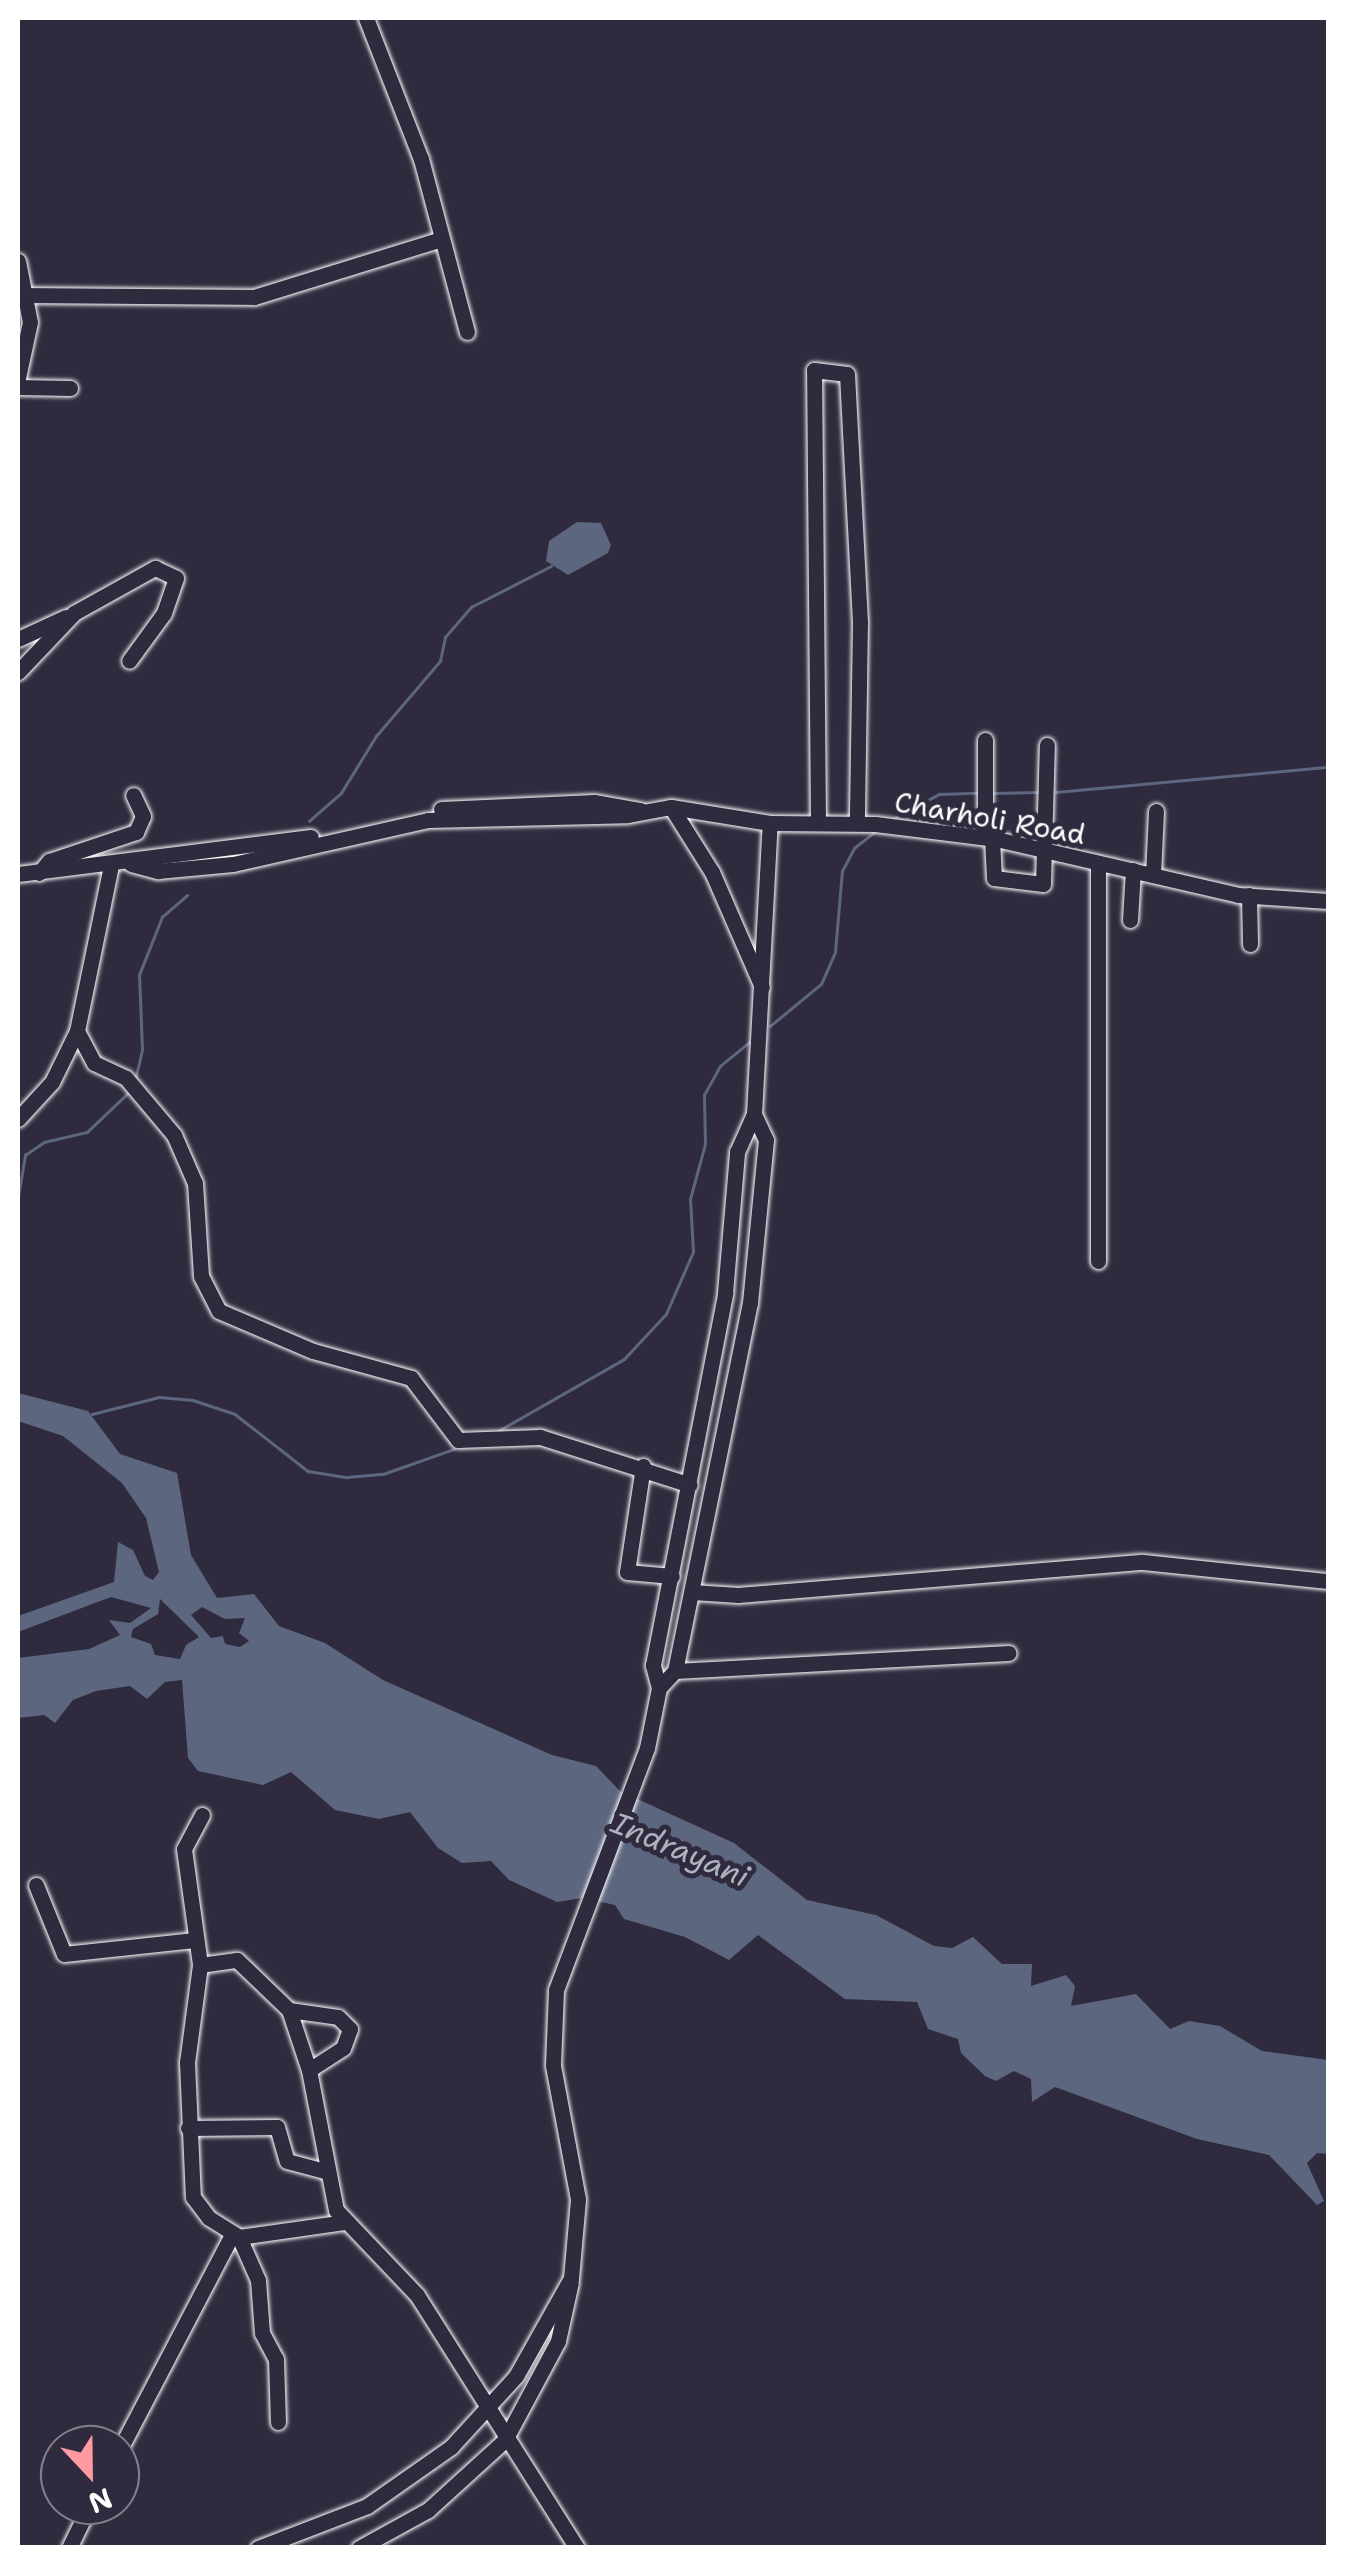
<!DOCTYPE html>
<html>
<head>
<meta charset="utf-8">
<style>
  body { margin:0 }
  #map { position:relative; width:1346px; height:2565px; overflow:hidden; background:#2f2a3d; font-family:"Shantell Sans",sans-serif }
  div>[style] { position:absolute }
  [style*='--x'] { left:calc(var(--x)*1px); top:calc(var(--y)*1px); width:calc(var(--w)*1px); rotate:calc(var(--a)*1deg) }
  .water>* { inset:0; background:#5c667f }
  .stream>* { height:2.5px; margin:-1.25px; padding:0 1.25px; transform-origin:1.25px; border-radius:1.25px; background:#5c667f }
  .roads { filter:drop-shadow(0 0 2px #fff) drop-shadow(0 0 2px #fff) }
  .minor>* { height:15px; margin:-7.5px; padding:0 7.5px; transform-origin:7.5px; border-radius:7.5px; background:#2f2a3d }
  span { translate:-50% -50%; white-space:nowrap; text-align:center; line-height:1.15; -webkit-text-stroke:10px #2f2a3d; paint-order:stroke }
  .street-label { font-size:28px; color:#fff }
  .water-label { font-size:30px; color:#aeb2bf; font-style:italic }
  .frame { position:absolute; inset:0; border:20px solid #fff; pointer-events:none }
  .north { position:absolute; left:40px; top:2425px; width:100px; height:100px; box-sizing:border-box; background:#2f2a3d; border:2px solid #827f8b; border-radius:50%; rotate:158deg; font-size:28px; font-weight:700; line-height:40px; text-align:center; color:#fff }
  .north::after { content:''; display:block; margin:auto; width:35px; height:45px; background:#ff9aa2; clip-path:polygon(50% 0,100% 100%,50% 72%,0 100%) }
</style>
</head>
<body>
<div id="map">
  <div class="water">
    <i style="clip-path:polygon(577px 522px,601px 523px,611px 545px,608px 553px,568px 575px,546px 561px,549px 541px)"></i>
    <i style="clip-path:polygon(evenodd,18px 1393px,88px 1411px,120px 1454px,177px 1473px,191px 1555px,217px 1598px,254px 1594px,279px 1626px,325px 1643px,383px 1680px,552px 1755px,596px 1766px,620px 1791px,734px 1843px,807px 1900px,876px 1915px,934px 1946px,952px 1948px,973px 1937px,1002px 1964px,1032px 1964px,1031px 1986px,1066px 1975px,1075px 1986px,1071px 2006px,1136px 1994px,1170px 2029px,1189px 2021px,1220px 2026px,1262px 2051px,1328px 2060px,1328px 2154px,1317px 2153px,1307px 2163px,1324px 2201px,1317px 2205px,1269px 2155px,1197px 2139px,1055px 2087px,1032px 2102px,1031px 2079px,1014px 2071px,996px 2081px,985px 2076px,961px 2053px,958px 2039px,928px 2029px,917px 2002px,845px 1999px,758px 1935px,729px 1960px,685px 1937px,624px 1919px,615px 1905px,582px 1898px,557px 1902px,509px 1880px,491px 1861px,462px 1863px,438px 1848px,410px 1812px,379px 1819px,335px 1810px,291px 1772px,263px 1785px,198px 1771px,188px 1758px,182px 1680px,165px 1682px,147px 1699px,130px 1686px,96px 1691px,73px 1700px,55px 1723px,44px 1715px,18px 1718px,18px 1658px,89px 1649px,120px 1635px,109px 1620px,130px 1623px,151px 1608px,111px 1597px,18px 1632px,18px 1616px,114px 1582px,118px 1542px,133px 1550px,145px 1576px,153px 1580px,159px 1572px,146px 1518px,122px 1483px,63px 1436px,18px 1421px,18px 1393px,160px 1599px,199px 1637px,186px 1645px,180px 1659px,155px 1655px,151px 1644px,131px 1637px,133px 1629px,158px 1614px,160px 1599px,18px 1393px,202px 1607px,225px 1619px,245px 1618px,239px 1633px,249px 1641px,240px 1647px,225px 1644px,223px 1636px,211px 1638px,191px 1615px,202px 1607px)"></i>
  </div>
  <div class="stream">
    <i style="--x:1056;--y:792;--w:273;--a:-5.3"></i>
    <i style="--x:993;--y:793;--w:44;--a:-1.3"></i>
    <i style="--x:891;--y:820;--w:55;--a:-28.4"></i>
    <i style="--x:939;--y:794;--w:38;--a:-2"></i>
    <i style="--x:309;--y:821;--w:43;--a:-41.2"></i>
    <i style="--x:341;--y:793;--w:67;--a:-58.4"></i>
    <i style="--x:376;--y:736;--w:99;--a:-49.5"></i>
    <i style="--x:440;--y:661;--w:25;--a:-78"></i>
    <i style="--x:445;--y:637;--w:40;--a:-49"></i>
    <i style="--x:471;--y:607;--w:90;--a:-27.1"></i>
    <i style="--x:770;--y:1026;--w:66;--a:-39.5"></i>
    <i style="--x:821;--y:984;--w:35;--a:-66"></i>
    <i style="--x:835;--y:952;--w:81;--a:-85.1"></i>
    <i style="--x:842;--y:871;--w:26;--a:-62"></i>
    <i style="--x:854;--y:848;--w:28;--a:-38"></i>
    <i style="--x:136;--y:1076;--w:28;--a:-77"></i>
    <i style="--x:142;--y:1049;--w:74;--a:-92.3"></i>
    <i style="--x:139;--y:975;--w:62;--a:-68.4"></i>
    <i style="--x:162;--y:917;--w:33;--a:-41"></i>
    <i style="--x:18;--y:1197;--w:43;--a:-80.5"></i>
    <i style="--x:25;--y:1155;--w:23;--a:-34"></i>
    <i style="--x:44;--y:1142;--w:44;--a:-13.1"></i>
    <i style="--x:87;--y:1132;--w:58;--a:-43.6"></i>
    <i style="--x:92;--y:1414;--w:69;--a:-14.2"></i>
    <i style="--x:159;--y:1397;--w:34;--a:5"></i>
    <i style="--x:193;--y:1400;--w:44;--a:18.4"></i>
    <i style="--x:235;--y:1414;--w:93;--a:38"></i>
    <i style="--x:308;--y:1471;--w:39;--a:9"></i>
    <i style="--x:347;--y:1477;--w:36;--a:-5"></i>
    <i style="--x:383;--y:1474;--w:75;--a:-19.4"></i>
    <i style="--x:498;--y:1431;--w:145;--a:-29.7"></i>
    <i style="--x:624;--y:1359;--w:62;--a:-47"></i>
    <i style="--x:666;--y:1314;--w:68;--a:-66.5"></i>
    <i style="--x:693;--y:1252;--w:53;--a:-93.2"></i>
    <i style="--x:690;--y:1199;--w:57;--a:-74.7"></i>
    <i style="--x:705;--y:1144;--w:49;--a:-91.2"></i>
    <i style="--x:704;--y:1095;--w:33;--a:-61"></i>
    <i style="--x:720;--y:1066;--w:40;--a:-39"></i>
  </div>
  <div class="roads">
    <div class="minor">
      <i style="--x:366;--y:18;--w:151;--a:68.7"></i>
      <i style="--x:421;--y:159;--w:179;--a:75.1"></i>
      <i style="--x:18;--y:261;--w:62;--a:78.9"></i>
      <i style="--x:30;--y:322;--w:57;--a:102.1"></i>
      <i style="--x:28;--y:295;--w:226;--a:0.5"></i>
      <i style="--x:254;--y:297;--w:193;--a:-17.2"></i>
      <i style="--x:18;--y:387;--w:52;--a:1.1"></i>
      <i style="--x:18;--y:639;--w:53;--a:-24.6"></i>
      <i style="--x:18;--y:672;--w:81;--a:-46.5"></i>
      <i style="--x:74;--y:613;--w:93;--a:-29.1"></i>
      <i style="--x:155;--y:568;--w:23;--a:25"></i>
      <i style="--x:176;--y:578;--w:37;--a:109"></i>
      <i style="--x:164;--y:613;--w:59;--a:126.1"></i>
      <i style="--x:985;--y:740;--w:97;--a:90"></i>
      <i style="--x:671;--y:807;--w:77;--a:57.8"></i>
      <i style="--x:712;--y:872;--w:125;--a:66.5"></i>
      <i style="--x:441;--y:809;--w:153;--a:-2.6"></i>
      <i style="--x:594;--y:802;--w:47;--a:9.9"></i>
      <i style="--x:818;--y:821;--w:451;--a:-90.5"></i>
      <i style="--x:814;--y:370;--w:33;--a:7"></i>
      <i style="--x:847;--y:374;--w:248;--a:87"></i>
      <i style="--x:860;--y:622;--w:201;--a:90.9"></i>
      <i style="--x:992;--y:838;--w:40;--a:87.1"></i>
      <i style="--x:994;--y:878;--w:49;--a:7"></i>
      <i style="--x:1043;--y:884;--w:139;--a:-88.4"></i>
      <i style="--x:1098;--y:863;--w:398;--a:90"></i>
      <i style="--x:131;--y:864;--w:28;--a:15"></i>
      <i style="--x:158;--y:871;--w:75;--a:-5.3"></i>
      <i style="--x:233;--y:864;--w:200;--a:-12.7"></i>
      <i style="--x:428;--y:820;--w:199;--a:-1.4"></i>
      <i style="--x:627;--y:815;--w:45;--a:-10.3"></i>
      <i style="--x:671;--y:807;--w:100;--a:9.2"></i>
      <i style="--x:770;--y:823;--w:105;--a:0.5"></i>
      <i style="--x:875;--y:824;--w:122;--a:7.1"></i>
      <i style="--x:996;--y:839;--w:248;--a:13"></i>
      <i style="--x:1238;--y:895;--w:90;--a:3.8"></i>
      <i style="--x:39;--y:873;--w:16;--a:-50"></i>
      <i style="--x:49;--y:861;--w:92;--a:-18.4"></i>
      <i style="--x:136;--y:832;--w:17;--a:-66"></i>
      <i style="--x:143;--y:816;--w:23;--a:-115"></i>
      <i style="--x:18;--y:874;--w:295;--a:-7.2"></i>
      <i style="--x:1153;--y:875;--w:64;--a:-87.3"></i>
      <i style="--x:1249;--y:895;--w:49;--a:88.8"></i>
      <i style="--x:1130;--y:920;--w:50;--a:-86.6"></i>
      <i style="--x:77;--y:1031;--w:36;--a:62"></i>
      <i style="--x:94;--y:1063;--w:35;--a:25"></i>
      <i style="--x:126;--y:1078;--w:75;--a:49.9"></i>
      <i style="--x:174;--y:1135;--w:52;--a:66.4"></i>
      <i style="--x:195;--y:1183;--w:93;--a:86.3"></i>
      <i style="--x:201;--y:1276;--w:39;--a:63"></i>
      <i style="--x:219;--y:1311;--w:102;--a:23.1"></i>
      <i style="--x:313;--y:1351;--w:102;--a:15.4"></i>
      <i style="--x:411;--y:1378;--w:78;--a:52.8"></i>
      <i style="--x:458;--y:1440;--w:82;--a:-2.1"></i>
      <i style="--x:540;--y:1437;--w:157;--a:17.7"></i>
      <i style="--x:18;--y:1119;--w:50;--a:-47.4"></i>
      <i style="--x:52;--y:1082;--w:57;--a:-63.9"></i>
      <i style="--x:77;--y:1031;--w:169;--a:-78.4"></i>
      <i style="--x:643;--y:1466;--w:107;--a:98.6"></i>
      <i style="--x:627;--y:1572;--w:45;--a:5.1"></i>
      <i style="--x:692;--y:1592;--w:46;--a:3.7"></i>
      <i style="--x:738;--y:1595;--w:406;--a:-4.7"></i>
      <i style="--x:1143;--y:1562;--w:186;--a:5.9"></i>
      <i style="--x:675;--y:1671;--w:334;--a:-3.1"></i>
      <i style="--x:659;--y:1688;--w:23;--a:-47"></i>
      <i style="--x:675;--y:1671;--w:376;--a:-78.5"></i>
      <i style="--x:750;--y:1303;--w:164;--a:-84.4"></i>
      <i style="--x:766;--y:1140;--w:29;--a:-115"></i>
      <i style="--x:202;--y:1815;--w:38;--a:118"></i>
      <i style="--x:184;--y:1849;--w:117;--a:82.1"></i>
      <i style="--x:200;--y:1965;--w:98;--a:97.6"></i>
      <i style="--x:187;--y:2062;--w:135;--a:87.5"></i>
      <i style="--x:193;--y:2197;--w:26;--a:53"></i>
      <i style="--x:209;--y:2218;--w:36;--a:32"></i>
      <i style="--x:239;--y:2237;--w:106;--a:-8.1"></i>
      <i style="--x:36;--y:1885;--w:74;--a:67.9"></i>
      <i style="--x:64;--y:1954;--w:131;--a:-6.1"></i>
      <i style="--x:200;--y:1965;--w:37;--a:-8"></i>
      <i style="--x:237;--y:1960;--w:72;--a:43.9"></i>
      <i style="--x:289;--y:2010;--w:63;--a:71.6"></i>
      <i style="--x:309;--y:2070;--w:143;--a:79.1"></i>
      <i style="--x:336;--y:2210;--w:117;--a:46.4"></i>
      <i style="--x:417;--y:2295;--w:299;--a:57.7"></i>
      <i style="--x:289;--y:2010;--w:49;--a:8.1"></i>
      <i style="--x:338;--y:2017;--w:17;--a:45"></i>
      <i style="--x:350;--y:2029;--w:20;--a:110"></i>
      <i style="--x:343;--y:2048;--w:40;--a:147.1"></i>
      <i style="--x:188;--y:2128;--w:89;--a:-0.6"></i>
      <i style="--x:277;--y:2127;--w:35;--a:74"></i>
      <i style="--x:287;--y:2161;--w:38;--a:15"></i>
      <i style="--x:239;--y:2237;--w:47;--a:66.2"></i>
      <i style="--x:258;--y:2280;--w:53;--a:85.7"></i>
      <i style="--x:262;--y:2333;--w:30;--a:62"></i>
      <i style="--x:276;--y:2359;--w:63;--a:88.2"></i>
      <i style="--x:120;--y:2449;--w:242;--a:-62.4"></i>
      <i style="--x:69;--y:2548;--w:48;--a:-64"></i>
      <i style="--x:258;--y:2548;--w:117;--a:-21.1"></i>
      <i style="--x:367;--y:2506;--w:103;--a:-35.1"></i>
      <i style="--x:451;--y:2447;--w:96;--a:-47.5"></i>
      <i style="--x:516;--y:2376;--w:112;--a:-60.7"></i>
      <i style="--x:571;--y:2278;--w:79;--a:-84.9"></i>
      <i style="--x:578;--y:2199;--w:136;--a:-100.6"></i>
      <i style="--x:553;--y:2065;--w:75;--a:-87.7"></i>
      <i style="--x:556;--y:1990;--w:259;--a:-69.4"></i>
      <i style="--x:647;--y:1748;--w:61;--a:-78.7"></i>
      <i style="--x:659;--y:1688;--w:24;--a:-105"></i>
      <i style="--x:653;--y:1665;--w:379;--a:-79"></i>
      <i style="--x:725;--y:1293;--w:142;--a:-85.1"></i>
      <i style="--x:737;--y:1152;--w:42;--a:-65.9"></i>
      <i style="--x:754;--y:1114;--w:291;--a:-86.9"></i>
      <i style="--x:359;--y:2548;--w:79;--a:-28.8"></i>
      <i style="--x:428;--y:2510;--w:104;--a:-42.3"></i>
      <i style="--x:505;--y:2440;--w:112;--a:-61.8"></i>
      <i style="--x:558;--y:2341;--w:60;--a:-77.6"></i>
    </div>
  </div>
  <div class="street-label">
    <span style="left:990px;top:818px;rotate:10deg">Charholi Road</span>
  </div>
  <div class="water-label">
    <span style="left:680px;top:1850px;rotate:23deg">Indrayani</span>
  </div>
  <div class="frame"></div>
  <div class="north">N</div>
</div>
</body>
</html>
